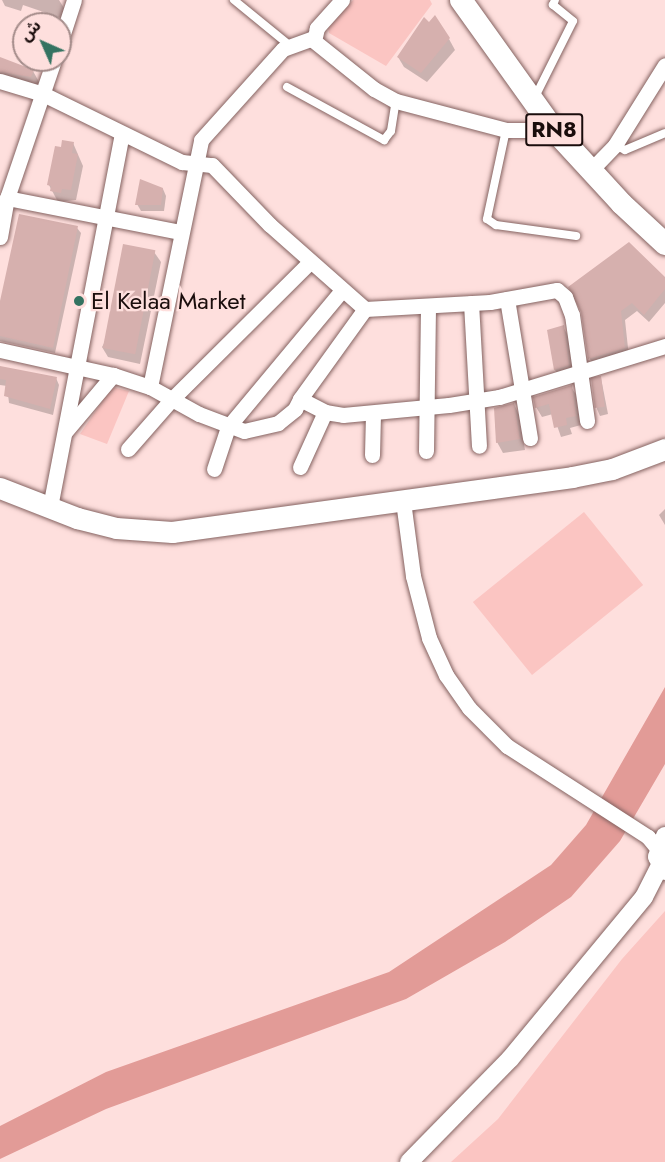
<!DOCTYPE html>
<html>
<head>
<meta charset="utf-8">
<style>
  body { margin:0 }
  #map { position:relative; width:665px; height:1162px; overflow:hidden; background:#fedfdd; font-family:Jost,"Noto Sans Arabic",sans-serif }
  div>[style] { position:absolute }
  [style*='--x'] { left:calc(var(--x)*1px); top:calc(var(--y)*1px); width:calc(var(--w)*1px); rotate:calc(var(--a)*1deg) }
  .green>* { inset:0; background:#fbc5c2; transform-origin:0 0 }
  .water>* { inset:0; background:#e29b97 }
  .shadow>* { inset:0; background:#0003 }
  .building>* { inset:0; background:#d6b0ae; transform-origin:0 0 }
  .roads { filter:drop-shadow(0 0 2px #846260) drop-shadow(0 0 2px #846260) }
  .service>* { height:8px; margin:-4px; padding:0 4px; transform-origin:4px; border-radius:4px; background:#fff }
  .minor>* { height:15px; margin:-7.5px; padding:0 7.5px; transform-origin:7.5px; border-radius:7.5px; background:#fff }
  .tertiary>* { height:18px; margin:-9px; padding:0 9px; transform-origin:9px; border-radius:9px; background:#fff }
  .secondary>* { height:21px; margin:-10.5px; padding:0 10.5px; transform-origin:10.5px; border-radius:10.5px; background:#fff }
  .primary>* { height:22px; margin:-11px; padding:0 11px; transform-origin:11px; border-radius:11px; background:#fff }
  .dots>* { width:16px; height:16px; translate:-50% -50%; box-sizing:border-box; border:3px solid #fedfdd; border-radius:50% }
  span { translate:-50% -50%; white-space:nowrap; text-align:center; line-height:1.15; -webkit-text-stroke:4.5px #fedfdd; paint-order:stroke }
  .shield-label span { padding:2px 4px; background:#fedfdd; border:2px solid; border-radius:4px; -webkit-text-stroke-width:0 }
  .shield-label { font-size:22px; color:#1a0d0c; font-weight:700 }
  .poi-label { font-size:24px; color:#1a0d0c }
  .left { translate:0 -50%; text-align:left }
  .north { position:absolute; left:12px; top:12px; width:60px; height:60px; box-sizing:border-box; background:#fedfdd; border:2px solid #a38b89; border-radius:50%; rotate:315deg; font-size:16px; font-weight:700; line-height:24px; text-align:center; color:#1a0d0c }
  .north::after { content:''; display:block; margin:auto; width:21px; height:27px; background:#347361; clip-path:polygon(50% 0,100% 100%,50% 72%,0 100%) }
</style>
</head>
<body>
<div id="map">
  <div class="green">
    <i style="clip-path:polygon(353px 0,430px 0,432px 4px,386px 66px,329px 33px,328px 28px)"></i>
    <i style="clip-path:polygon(112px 387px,129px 391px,107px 444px,80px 434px)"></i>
    <i style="left:584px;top:512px;width:94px;height:143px;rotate:51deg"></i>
    <i style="clip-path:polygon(665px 911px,665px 1162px,451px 1162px,498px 1119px,622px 959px)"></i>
  </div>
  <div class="water">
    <i style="clip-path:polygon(665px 687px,665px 764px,620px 841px,571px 897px,505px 942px,406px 999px,106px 1109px,0 1159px,0 1126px,106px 1072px,389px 972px,551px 865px,586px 825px)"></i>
  </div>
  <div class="shadow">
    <i style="clip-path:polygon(2px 0,59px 0,64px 8px,61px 18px,23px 5px,21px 11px,5px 6px)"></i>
    <i style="clip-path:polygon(449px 39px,455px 50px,427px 82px,404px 67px,398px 57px)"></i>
    <i style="clip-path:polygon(0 59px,33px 71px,39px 82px,33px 89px,0 80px)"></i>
    <i style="clip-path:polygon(73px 143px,83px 166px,76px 200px,58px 202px,49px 185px,62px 149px)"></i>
    <i style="clip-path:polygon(141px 181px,163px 189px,166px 196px,164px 211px,141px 211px,137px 204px)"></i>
    <i style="clip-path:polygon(77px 228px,81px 233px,55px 353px,0 341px,0 308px)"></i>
    <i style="clip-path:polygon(154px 252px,161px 262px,140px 364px,108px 357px,102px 347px)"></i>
    <i style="clip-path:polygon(665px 279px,665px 303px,649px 322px,637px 311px,625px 320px,629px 357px,594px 367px,590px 359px,583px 311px)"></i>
    <i style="clip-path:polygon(563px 327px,569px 337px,574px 376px,561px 380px,555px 370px)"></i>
    <i style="clip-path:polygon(0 368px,56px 378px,59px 385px,53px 415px,9px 403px,7px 386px,0 385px)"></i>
    <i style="clip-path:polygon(601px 378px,608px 414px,600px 416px,597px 409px)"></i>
    <i style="clip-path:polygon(571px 387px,577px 396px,581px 425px,570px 428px,572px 434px,561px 437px,553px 414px,542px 417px,536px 407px)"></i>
    <i style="clip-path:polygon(514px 404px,519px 415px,525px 450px,503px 453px,497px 442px)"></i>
    <i style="clip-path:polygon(665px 509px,665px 525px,659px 515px)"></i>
  </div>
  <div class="building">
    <i style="clip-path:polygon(435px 15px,450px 38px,421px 73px,397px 57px,424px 17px,429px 22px)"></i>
    <i style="clip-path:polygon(0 57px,34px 70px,31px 77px,0 72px)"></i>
    <i style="clip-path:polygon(62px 140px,74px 142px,72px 153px,78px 154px,71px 190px,62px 189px,61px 193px,50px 191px,51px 186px,47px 185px,55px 146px,61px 147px)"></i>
    <i style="clip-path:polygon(140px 179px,163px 188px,161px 205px,135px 205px)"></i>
    <i style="clip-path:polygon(19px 214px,78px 226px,53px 348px,0 336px,0 301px)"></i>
    <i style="clip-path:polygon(629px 242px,665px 277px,665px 289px,644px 315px,632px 303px,621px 311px,625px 348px,588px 359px,581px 312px,568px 287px)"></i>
    <i style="left:123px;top:244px;width:33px;height:106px;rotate:11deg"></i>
    <i style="clip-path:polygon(564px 325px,569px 365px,554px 370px,547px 330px)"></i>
    <i style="clip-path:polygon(0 366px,57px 377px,50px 409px,4px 396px,6px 380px,0 379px)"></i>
    <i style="left:601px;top:376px;width:31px;height:10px;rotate:83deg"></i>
    <i style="clip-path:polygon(572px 385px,576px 416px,566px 418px,567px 425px,554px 428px,549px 404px,535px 408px,533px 397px)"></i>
    <i style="clip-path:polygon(514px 403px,520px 439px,496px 443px,494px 408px)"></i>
  </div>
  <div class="roads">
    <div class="service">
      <i style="--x:234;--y:0;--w:71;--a:39.3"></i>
      <i style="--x:287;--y:87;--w:111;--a:28.7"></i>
      <i style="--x:384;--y:140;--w:11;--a:-52"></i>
      <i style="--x:391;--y:131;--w:30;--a:-81"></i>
      <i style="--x:534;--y:99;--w:87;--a:-63.4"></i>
      <i style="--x:573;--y:21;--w:26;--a:-141"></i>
      <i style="--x:553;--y:5;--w:5;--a:-68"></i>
      <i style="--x:506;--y:130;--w:91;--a:102.1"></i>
      <i style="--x:487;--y:219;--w:11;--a:34"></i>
      <i style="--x:496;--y:225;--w:81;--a:7.8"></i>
      <i style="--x:615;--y:145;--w:11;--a:27"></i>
      <i style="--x:625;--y:150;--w:43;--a:-23"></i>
    </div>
    <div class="minor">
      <i style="--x:342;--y:0;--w:38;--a:132"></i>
      <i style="--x:317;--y:28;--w:13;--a:103"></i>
      <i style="--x:314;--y:41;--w:77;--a:38.7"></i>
      <i style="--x:374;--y:89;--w:25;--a:29"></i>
      <i style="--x:396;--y:101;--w:114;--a:14.8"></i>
      <i style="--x:506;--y:130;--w:48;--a:0"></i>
      <i style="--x:60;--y:43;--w:45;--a:-72"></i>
      <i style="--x:0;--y:81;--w:45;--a:16.8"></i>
      <i style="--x:43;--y:94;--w:155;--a:26.1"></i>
      <i style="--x:182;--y:162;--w:30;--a:6"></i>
      <i style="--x:212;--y:165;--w:83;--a:46"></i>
      <i style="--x:270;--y:225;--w:127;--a:41.5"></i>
      <i style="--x:365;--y:309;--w:125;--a:-3.2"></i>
      <i style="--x:490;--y:302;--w:68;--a:-10.2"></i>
      <i style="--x:557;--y:290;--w:11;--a:41"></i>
      <i style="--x:565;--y:297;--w:19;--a:69"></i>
      <i style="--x:572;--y:315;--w:107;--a:81.9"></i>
      <i style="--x:590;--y:171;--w:36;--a:-46"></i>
      <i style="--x:615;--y:145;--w:94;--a:-58"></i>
      <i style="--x:7;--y:198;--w:177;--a:11.1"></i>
      <i style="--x:0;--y:237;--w:40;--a:-80"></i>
      <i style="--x:7;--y:198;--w:146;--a:-71.2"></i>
      <i style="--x:507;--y:299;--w:141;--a:80.6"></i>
      <i style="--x:471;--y:303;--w:143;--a:86.8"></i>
      <i style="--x:0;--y:350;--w:116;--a:12.5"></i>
      <i style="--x:113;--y:375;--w:39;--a:18"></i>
      <i style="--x:150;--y:387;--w:56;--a:28.9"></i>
      <i style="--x:199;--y:414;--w:48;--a:20.7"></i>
      <i style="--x:244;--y:431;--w:35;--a:-13"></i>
      <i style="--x:278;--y:423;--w:22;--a:-39"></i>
      <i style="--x:295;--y:409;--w:11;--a:-63"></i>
      <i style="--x:300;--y:399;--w:28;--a:27"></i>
      <i style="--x:325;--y:412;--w:18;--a:9"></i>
      <i style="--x:343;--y:415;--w:106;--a:-5.4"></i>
      <i style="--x:449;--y:405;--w:51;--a:-9.1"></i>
      <i style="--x:499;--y:397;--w:174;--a:-17.1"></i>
      <i style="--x:150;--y:387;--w:252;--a:-78.3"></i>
      <i style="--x:201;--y:140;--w:122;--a:-48"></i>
      <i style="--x:283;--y:49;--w:33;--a:-20"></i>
      <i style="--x:300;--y:399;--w:111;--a:-54.2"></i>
      <i style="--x:65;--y:432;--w:75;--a:-49.9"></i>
      <i style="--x:128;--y:449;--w:67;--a:-48.7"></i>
      <i style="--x:172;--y:399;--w:194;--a:-44.8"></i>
      <i style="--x:426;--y:451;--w:145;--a:-89.2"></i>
      <i style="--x:372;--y:455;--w:41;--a:-88.6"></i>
      <i style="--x:300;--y:467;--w:60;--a:-65.6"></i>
      <i style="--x:214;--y:469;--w:44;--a:-71.6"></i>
      <i style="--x:228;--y:427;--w:178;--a:-50.2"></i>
      <i style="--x:403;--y:501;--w:76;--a:82.4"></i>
      <i style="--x:413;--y:576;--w:64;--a:75.5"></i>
      <i style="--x:429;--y:638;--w:41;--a:65.3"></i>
      <i style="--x:446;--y:675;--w:40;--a:55.1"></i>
      <i style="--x:469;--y:708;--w:54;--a:45"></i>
      <i style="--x:507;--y:746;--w:168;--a:32.8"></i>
      <i style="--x:648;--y:837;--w:14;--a:51"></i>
      <i style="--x:50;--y:507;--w:380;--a:-79.1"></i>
    </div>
    <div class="tertiary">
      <i style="--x:665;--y:836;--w:22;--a:111"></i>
      <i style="--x:657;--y:857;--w:16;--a:60"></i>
      <i style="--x:409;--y:1162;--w:144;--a:-45.6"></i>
      <i style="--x:510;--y:1059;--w:210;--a:-50.4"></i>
      <i style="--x:644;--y:897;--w:36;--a:-63"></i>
    </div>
    <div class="secondary">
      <i style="--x:0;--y:488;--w:83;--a:21.3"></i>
      <i style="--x:77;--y:518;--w:40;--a:14.4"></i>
      <i style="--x:116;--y:528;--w:56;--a:4.1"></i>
      <i style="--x:172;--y:532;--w:404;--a:-7.8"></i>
      <i style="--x:572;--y:477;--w:41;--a:-11.3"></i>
      <i style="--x:612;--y:469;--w:57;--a:-20.7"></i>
    </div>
    <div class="primary">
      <i style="--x:461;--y:0;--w:160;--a:54.4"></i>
      <i style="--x:554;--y:130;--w:100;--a:47.4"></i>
      <i style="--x:622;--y:204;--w:59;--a:42.9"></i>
    </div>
  </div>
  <div class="dots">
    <i style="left:79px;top:301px;background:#347361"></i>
  </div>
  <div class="shield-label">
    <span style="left:554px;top:130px">RN8</span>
  </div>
  <div class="poi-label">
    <span class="left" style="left:91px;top:301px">El Kelaa Market</span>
  </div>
  <div class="north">ش</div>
</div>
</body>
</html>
